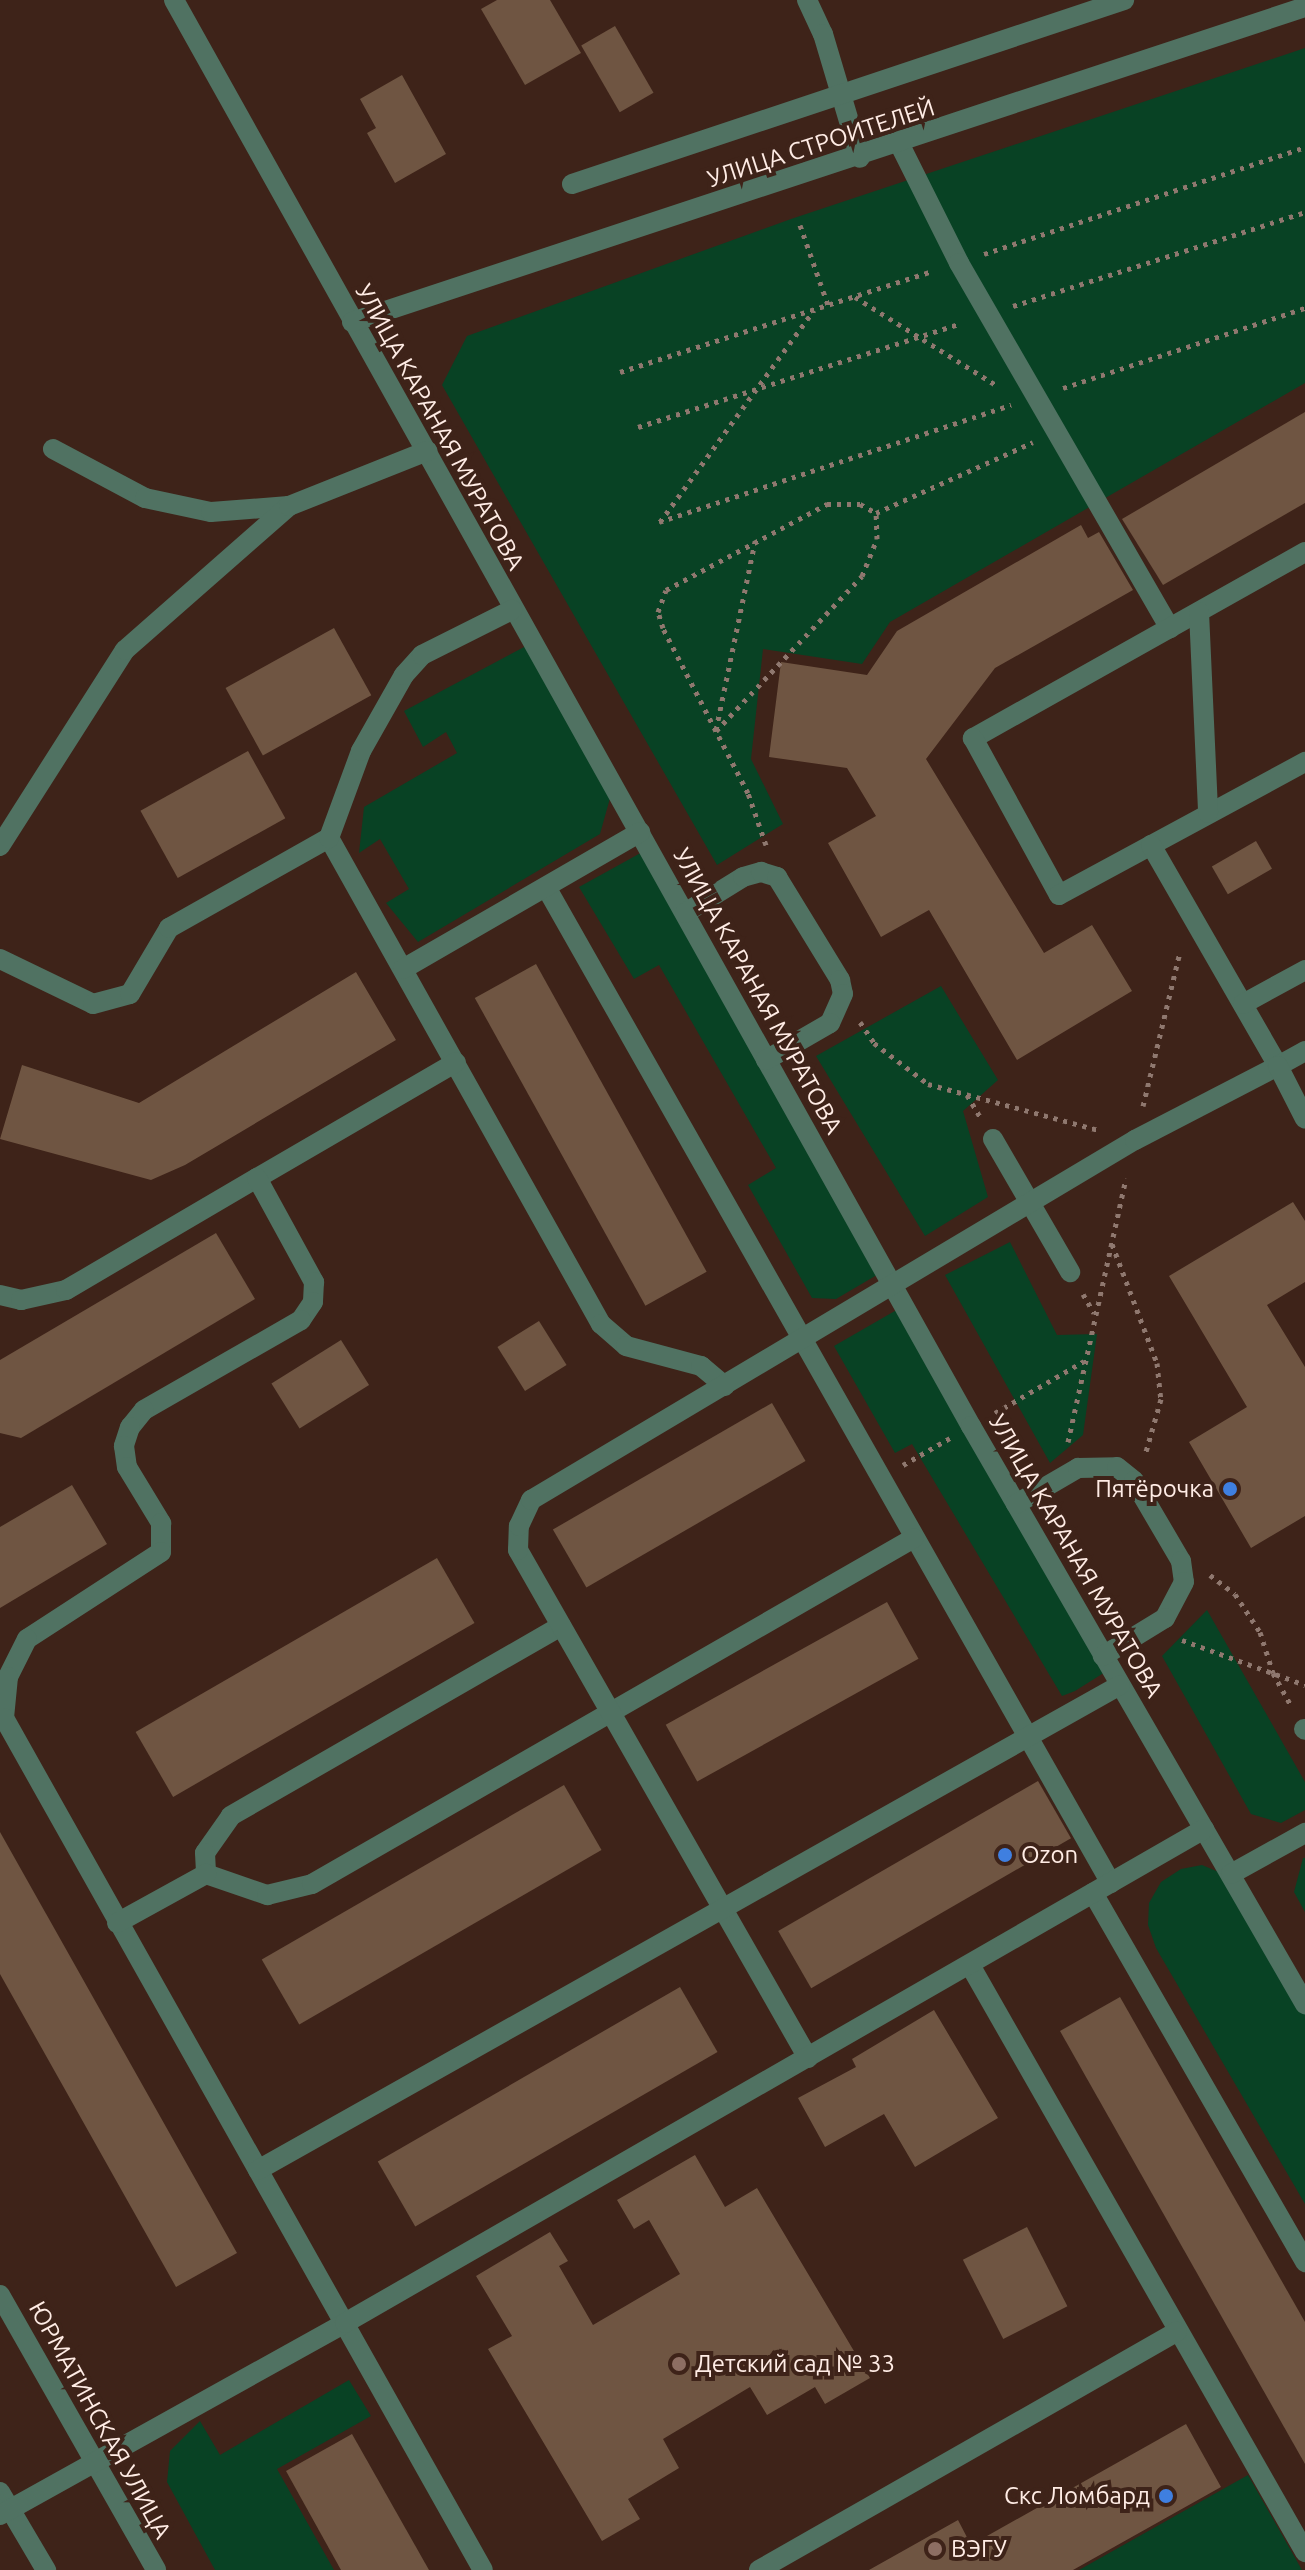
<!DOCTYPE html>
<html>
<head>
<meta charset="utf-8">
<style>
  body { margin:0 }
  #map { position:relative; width:1305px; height:2570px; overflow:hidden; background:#3e2319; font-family:Ubuntu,sans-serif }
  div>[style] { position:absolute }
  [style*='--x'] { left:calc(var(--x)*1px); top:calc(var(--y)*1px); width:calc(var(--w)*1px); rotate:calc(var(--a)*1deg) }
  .green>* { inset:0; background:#084224 }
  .building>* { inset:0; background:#6f5542; transform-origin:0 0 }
  .path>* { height:5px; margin-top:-2.5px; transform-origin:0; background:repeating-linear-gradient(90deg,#8f786f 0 4px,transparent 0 10px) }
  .minor>* { height:20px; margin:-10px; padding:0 10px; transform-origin:10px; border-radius:10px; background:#507262 }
  .dots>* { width:22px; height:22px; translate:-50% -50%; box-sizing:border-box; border:4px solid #3e2319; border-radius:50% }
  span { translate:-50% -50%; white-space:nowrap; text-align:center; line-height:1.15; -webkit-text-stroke:8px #3e2319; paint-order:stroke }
  .street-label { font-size:24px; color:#ffece5 }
  .poi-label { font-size:24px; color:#ffece5 }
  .right { translate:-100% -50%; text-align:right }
  .left { translate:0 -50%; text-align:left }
</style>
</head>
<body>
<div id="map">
  <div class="green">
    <i style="clip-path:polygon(1305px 48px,1305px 383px,890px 622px,862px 664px,763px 649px,751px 759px,783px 824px,717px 865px,442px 385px,467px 336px,791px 219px)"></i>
    <i style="clip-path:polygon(526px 646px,612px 791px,600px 834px,418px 942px,386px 903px,409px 889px,380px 839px,359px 853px,364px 807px,457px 753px,446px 732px,423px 747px,404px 711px)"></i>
    <i style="clip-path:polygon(646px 850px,882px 1272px,836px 1299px,812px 1298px,748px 1185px,776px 1168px,659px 965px,634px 979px,579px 887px)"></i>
    <i style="clip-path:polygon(941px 986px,998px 1080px,963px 1111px,988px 1197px,925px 1236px,816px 1056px)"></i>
    <i style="clip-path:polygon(1010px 1242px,1057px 1335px,1097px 1334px,1083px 1435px,1050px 1463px,945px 1275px)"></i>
    <i style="clip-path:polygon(900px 1308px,1110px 1669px,1075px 1691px,1062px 1696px,912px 1444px,895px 1453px,834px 1346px)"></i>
    <i style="clip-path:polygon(1207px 1610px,1305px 1782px,1305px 1810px,1281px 1823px,1251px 1814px,1162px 1656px)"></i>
    <i style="clip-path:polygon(1303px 1858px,1305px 1858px,1305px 1912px,1294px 1892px)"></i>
    <i style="clip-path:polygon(1202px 1865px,1221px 1873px,1305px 2013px,1305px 2204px,1156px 1948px,1148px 1925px,1149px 1903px,1161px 1882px,1181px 1869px)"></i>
    <i style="clip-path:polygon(349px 2380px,371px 2416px,277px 2469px,334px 2570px,215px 2570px,167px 2482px,170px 2451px,200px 2421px,220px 2455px)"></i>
    <i style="clip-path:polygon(1248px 2475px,1302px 2570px,1079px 2570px)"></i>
  </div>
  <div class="building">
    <i style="clip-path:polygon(497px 0,550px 0,581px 53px,525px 85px,481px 9px)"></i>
    <i style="left:615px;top:26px;width:77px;height:39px;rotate:60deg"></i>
    <i style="clip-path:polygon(402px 75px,446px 154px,395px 183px,367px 133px,376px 128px,360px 99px)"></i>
    <i style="clip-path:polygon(1305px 412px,1305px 503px,1163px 585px,1122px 519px)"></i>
    <i style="clip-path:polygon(1081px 525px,1088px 538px,1099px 532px,1133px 590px,995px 668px,926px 759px,1044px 953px,1092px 925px,1132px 991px,1017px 1060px,929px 910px,881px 937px,828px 843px,876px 816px,847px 768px,769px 757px,781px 662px,867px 675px,897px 631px)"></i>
    <i style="left:334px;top:628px;width:77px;height:124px;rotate:61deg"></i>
    <i style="left:248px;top:751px;width:77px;height:123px;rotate:61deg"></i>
    <i style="left:1256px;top:841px;width:32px;height:51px;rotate:60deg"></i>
    <i style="left:536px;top:964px;width:352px;height:70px;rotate:61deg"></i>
    <i style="clip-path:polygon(356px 972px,396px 1040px,185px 1165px,151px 1180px,0 1139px,22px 1065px,139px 1103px)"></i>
    <i style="clip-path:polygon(1293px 1202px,1305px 1221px,1305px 1282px,1267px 1305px,1305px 1367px,1305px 1516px,1251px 1548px,1189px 1442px,1247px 1407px,1169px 1276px)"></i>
    <i style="clip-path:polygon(216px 1233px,255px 1299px,21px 1438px,0 1433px,0 1360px)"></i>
    <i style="left:539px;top:1321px;width:52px;height:49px;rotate:58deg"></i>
    <i style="left:341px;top:1340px;width:53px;height:82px;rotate:58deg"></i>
    <i style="left:772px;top:1403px;width:67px;height:253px;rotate:60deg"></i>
    <i style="clip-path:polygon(72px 1485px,107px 1544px,0 1608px,0 1527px)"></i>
    <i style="left:437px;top:1558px;width:75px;height:348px;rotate:60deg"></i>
    <i style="left:887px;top:1602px;width:65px;height:253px;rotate:61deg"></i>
    <i style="left:1038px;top:1781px;width:66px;height:300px;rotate:60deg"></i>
    <i style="left:564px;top:1785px;width:75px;height:349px;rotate:60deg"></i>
    <i style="clip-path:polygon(0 1832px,237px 2253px,176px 2287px,0 1974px)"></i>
    <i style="left:680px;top:1987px;width:75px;height:349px;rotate:60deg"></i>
    <i style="clip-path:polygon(1120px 1997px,1305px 2322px,1305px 2464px,1060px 2031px)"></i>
    <i style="clip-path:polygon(934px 2010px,998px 2118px,915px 2167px,884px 2114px,825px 2147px,798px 2098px,856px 2067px,852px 2059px)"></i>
    <i style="clip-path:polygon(695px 2155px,725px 2207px,757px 2188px,870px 2378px,825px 2404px,815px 2387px,767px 2415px,750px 2387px,663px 2439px,679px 2468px,628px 2499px,640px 2519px,602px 2541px,488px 2349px,512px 2336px,476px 2276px,550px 2232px,568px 2261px,559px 2266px,593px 2325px,680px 2274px,649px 2220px,634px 2229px,617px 2200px)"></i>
    <i style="left:1027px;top:2227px;width:89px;height:72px;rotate:63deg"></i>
    <i style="clip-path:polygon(1186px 2424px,1221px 2487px,1073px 2570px,869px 2570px,958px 2520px,971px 2545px)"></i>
    <i style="clip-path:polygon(352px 2434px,429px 2570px,341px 2570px,286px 2471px)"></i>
  </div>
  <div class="path">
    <i style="--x:800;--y:225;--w:85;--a:70.7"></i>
    <i style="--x:984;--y:254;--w:338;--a:-18.4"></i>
    <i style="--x:855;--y:297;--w:166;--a:32"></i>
    <i style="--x:1013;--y:306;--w:307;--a:-17.8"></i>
    <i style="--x:620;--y:372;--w:328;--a:-17.9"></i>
    <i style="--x:1063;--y:388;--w:255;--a:-18.3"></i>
    <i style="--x:638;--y:427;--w:339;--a:-17.8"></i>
    <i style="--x:659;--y:522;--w:371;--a:-18.4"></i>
    <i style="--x:660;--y:522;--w:262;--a:-54"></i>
    <i style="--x:716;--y:730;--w:193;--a:-78.3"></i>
    <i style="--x:716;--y:731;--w:213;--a:-46.7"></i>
    <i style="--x:862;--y:576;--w:40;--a:-68"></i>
    <i style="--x:877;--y:539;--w:26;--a:-92"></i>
    <i style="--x:766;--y:845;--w:55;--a:-109.1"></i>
    <i style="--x:748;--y:793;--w:186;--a:-117.3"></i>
    <i style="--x:663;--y:628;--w:17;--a:-107"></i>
    <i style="--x:658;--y:612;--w:23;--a:-70"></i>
    <i style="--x:666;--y:590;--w:183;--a:-28.1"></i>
    <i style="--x:827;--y:504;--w:33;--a:0"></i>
    <i style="--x:860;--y:504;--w:18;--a:29"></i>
    <i style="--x:876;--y:513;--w:172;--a:-24.3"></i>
    <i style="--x:860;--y:1022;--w:25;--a:56"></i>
    <i style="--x:874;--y:1043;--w:68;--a:37.2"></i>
    <i style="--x:928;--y:1084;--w:176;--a:15.1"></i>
    <i style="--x:967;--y:1095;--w:26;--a:59"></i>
    <i style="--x:1143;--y:1106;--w:158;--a:-76.5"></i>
    <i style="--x:1112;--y:1244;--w:127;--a:69.3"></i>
    <i style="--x:1157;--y:1363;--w:36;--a:84"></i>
    <i style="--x:1161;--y:1399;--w:58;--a:105.9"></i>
    <i style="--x:1083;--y:1294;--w:22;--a:60"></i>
    <i style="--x:995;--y:1413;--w:103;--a:-30.3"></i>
    <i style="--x:1068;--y:1442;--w:270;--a:-77.6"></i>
    <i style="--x:903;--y:1465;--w:54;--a:-29.9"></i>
    <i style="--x:1210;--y:1575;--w:31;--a:37"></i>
    <i style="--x:1235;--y:1594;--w:45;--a:56.7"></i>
    <i style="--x:1260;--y:1632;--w:43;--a:72.4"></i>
    <i style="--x:1273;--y:1673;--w:39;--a:61"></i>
    <i style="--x:1182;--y:1640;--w:131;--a:20.1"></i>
  </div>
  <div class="minor">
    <i style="--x:174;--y:0;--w:1634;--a:60.8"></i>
    <i style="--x:971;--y:1426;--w:668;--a:59.98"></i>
    <i style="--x:807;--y:0;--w:38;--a:65"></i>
    <i style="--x:823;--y:34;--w:129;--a:73.4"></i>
    <i style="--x:900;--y:145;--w:132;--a:63.4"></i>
    <i style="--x:959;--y:263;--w:422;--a:60"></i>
    <i style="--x:572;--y:184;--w:582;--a:-18.43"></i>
    <i style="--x:352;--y:322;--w:1004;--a:-18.29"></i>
    <i style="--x:53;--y:449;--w:104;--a:28"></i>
    <i style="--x:145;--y:498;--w:67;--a:12"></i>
    <i style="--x:211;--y:512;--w:78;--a:-4.4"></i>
    <i style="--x:1305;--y:552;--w:381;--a:150.7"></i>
    <i style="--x:973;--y:738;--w:179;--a:61.3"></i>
    <i style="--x:1059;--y:895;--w:280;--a:-28.4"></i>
    <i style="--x:1199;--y:612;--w:201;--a:87.4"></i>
    <i style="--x:329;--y:838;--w:557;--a:60.77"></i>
    <i style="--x:601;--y:1324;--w:33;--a:41"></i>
    <i style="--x:626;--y:1346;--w:78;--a:14.9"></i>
    <i style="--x:701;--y:1366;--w:31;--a:40"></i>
    <i style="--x:1151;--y:845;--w:255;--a:60.1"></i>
    <i style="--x:1278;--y:1066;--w:31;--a:-29"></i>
    <i style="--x:0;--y:846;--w:232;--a:-57.5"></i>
    <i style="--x:125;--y:650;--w:218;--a:-41.3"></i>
    <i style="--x:289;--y:506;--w:149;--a:-21.7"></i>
    <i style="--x:546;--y:887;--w:1145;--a:60.44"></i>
    <i style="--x:685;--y:913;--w:68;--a:-31.8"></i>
    <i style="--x:743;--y:877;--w:19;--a:-16"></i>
    <i style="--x:761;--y:872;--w:17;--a:17"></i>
    <i style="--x:777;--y:877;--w:121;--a:58.5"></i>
    <i style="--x:840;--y:980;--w:14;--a:78"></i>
    <i style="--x:843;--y:994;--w:32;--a:114"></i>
    <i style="--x:830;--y:1023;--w:74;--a:150"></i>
    <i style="--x:0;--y:959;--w:103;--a:25.8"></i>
    <i style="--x:93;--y:1004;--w:38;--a:-15"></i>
    <i style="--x:130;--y:994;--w:77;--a:-59.4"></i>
    <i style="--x:169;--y:928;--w:184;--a:-29.4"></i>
    <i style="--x:329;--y:838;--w:93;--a:-69.8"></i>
    <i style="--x:361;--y:751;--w:87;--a:-60.5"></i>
    <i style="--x:404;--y:675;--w:27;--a:-48"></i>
    <i style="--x:422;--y:655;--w:101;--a:-26.6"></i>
    <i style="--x:403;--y:969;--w:274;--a:-30"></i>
    <i style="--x:1243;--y:1004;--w:71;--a:-28.7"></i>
    <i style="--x:993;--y:1139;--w:154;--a:59.9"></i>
    <i style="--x:257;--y:1178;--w:230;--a:-30.2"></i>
    <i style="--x:0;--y:1295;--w:22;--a:13"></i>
    <i style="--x:21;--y:1300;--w:46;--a:-12.5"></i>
    <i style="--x:66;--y:1290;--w:221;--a:-30.4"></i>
    <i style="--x:257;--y:1178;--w:119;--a:61.3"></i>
    <i style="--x:314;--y:1282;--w:20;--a:93"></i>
    <i style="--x:313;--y:1302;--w:22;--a:124"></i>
    <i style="--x:301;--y:1320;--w:181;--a:150.2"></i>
    <i style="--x:144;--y:1410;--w:22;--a:129"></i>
    <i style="--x:130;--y:1427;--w:20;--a:108"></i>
    <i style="--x:124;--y:1446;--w:21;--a:82"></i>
    <i style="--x:127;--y:1467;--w:66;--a:58.7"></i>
    <i style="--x:161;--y:1523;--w:29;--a:90"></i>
    <i style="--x:161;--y:1552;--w:160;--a:147"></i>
    <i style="--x:27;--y:1639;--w:42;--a:116.6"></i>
    <i style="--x:8;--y:1677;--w:41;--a:95.6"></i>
    <i style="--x:4;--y:1718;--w:977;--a:60.66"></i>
    <i style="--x:1016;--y:1504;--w:72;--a:-30.1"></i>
    <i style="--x:1078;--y:1468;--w:39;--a:-1"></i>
    <i style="--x:1117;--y:1467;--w:22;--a:39"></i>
    <i style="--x:1134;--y:1481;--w:93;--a:59.6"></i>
    <i style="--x:1181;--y:1561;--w:21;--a:82"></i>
    <i style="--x:1184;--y:1582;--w:41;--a:117.8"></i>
    <i style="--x:1165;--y:1618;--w:73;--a:148.5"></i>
    <i style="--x:561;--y:1626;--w:381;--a:150.1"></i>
    <i style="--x:231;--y:1816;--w:45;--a:125.1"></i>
    <i style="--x:205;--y:1853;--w:21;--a:87"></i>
    <i style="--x:206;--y:1874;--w:65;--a:19"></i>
    <i style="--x:267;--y:1895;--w:46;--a:-13.7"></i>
    <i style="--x:312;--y:1884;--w:694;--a:-29.89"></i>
    <i style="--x:1304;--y:1729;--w:1;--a:45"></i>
    <i style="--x:1231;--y:1874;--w:85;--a:-29"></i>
    <i style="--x:1093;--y:1893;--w:426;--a:60.1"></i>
    <i style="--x:117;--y:1923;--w:102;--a:-28.8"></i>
    <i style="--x:970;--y:1965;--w:676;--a:60.29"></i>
    <i style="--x:808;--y:2058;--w:585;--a:-119.72"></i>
    <i style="--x:518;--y:1550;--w:24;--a:-88"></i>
    <i style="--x:519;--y:1526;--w:29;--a:-65"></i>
    <i style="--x:531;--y:1500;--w:703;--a:-30.8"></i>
    <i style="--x:1135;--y:1140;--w:161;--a:-27.4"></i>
    <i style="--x:1278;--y:1066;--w:59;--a:63"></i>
    <i style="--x:258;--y:2170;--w:989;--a:-29.36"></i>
    <i style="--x:0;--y:2295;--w:316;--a:60.4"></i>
    <i style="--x:0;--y:2492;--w:91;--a:59.5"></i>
    <i style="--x:0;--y:2515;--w:395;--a:-29.1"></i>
    <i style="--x:345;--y:2323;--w:991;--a:-29.9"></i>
    <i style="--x:759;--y:2570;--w:481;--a:-29.7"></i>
  </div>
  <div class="dots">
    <i style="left:1230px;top:1489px;background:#3f7fe0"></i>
    <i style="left:1005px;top:1855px;background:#3f7fe0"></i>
    <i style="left:679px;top:2364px;background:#8d6e63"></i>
    <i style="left:1166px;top:2496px;background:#3f7fe0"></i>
    <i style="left:935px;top:2549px;background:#8d6e63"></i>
  </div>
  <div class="street-label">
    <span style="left:821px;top:143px;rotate:-18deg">УЛИЦА СТРОИТЕЛЕЙ</span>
    <span style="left:440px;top:427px;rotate:61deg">УЛИЦА КАРАНАЯ МУРАТОВА</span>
    <span style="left:758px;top:991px;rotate:61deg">УЛИЦА КАРАНАЯ МУРАТОВА</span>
    <span style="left:1076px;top:1556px;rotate:60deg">УЛИЦА КАРАНАЯ МУРАТОВА</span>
    <span style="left:100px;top:2420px;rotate:61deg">ЮРМАТИНСКАЯ УЛИЦА</span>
  </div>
  <div class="poi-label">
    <span class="right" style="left:1214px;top:1489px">Пятёрочка</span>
    <span class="left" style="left:1021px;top:1855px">Ozon</span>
    <span class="left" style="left:695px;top:2364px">Детский сад № 33</span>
    <span class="right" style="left:1150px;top:2496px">Скс Ломбард</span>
    <span class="left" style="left:951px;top:2549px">ВЭГУ</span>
  </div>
</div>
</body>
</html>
